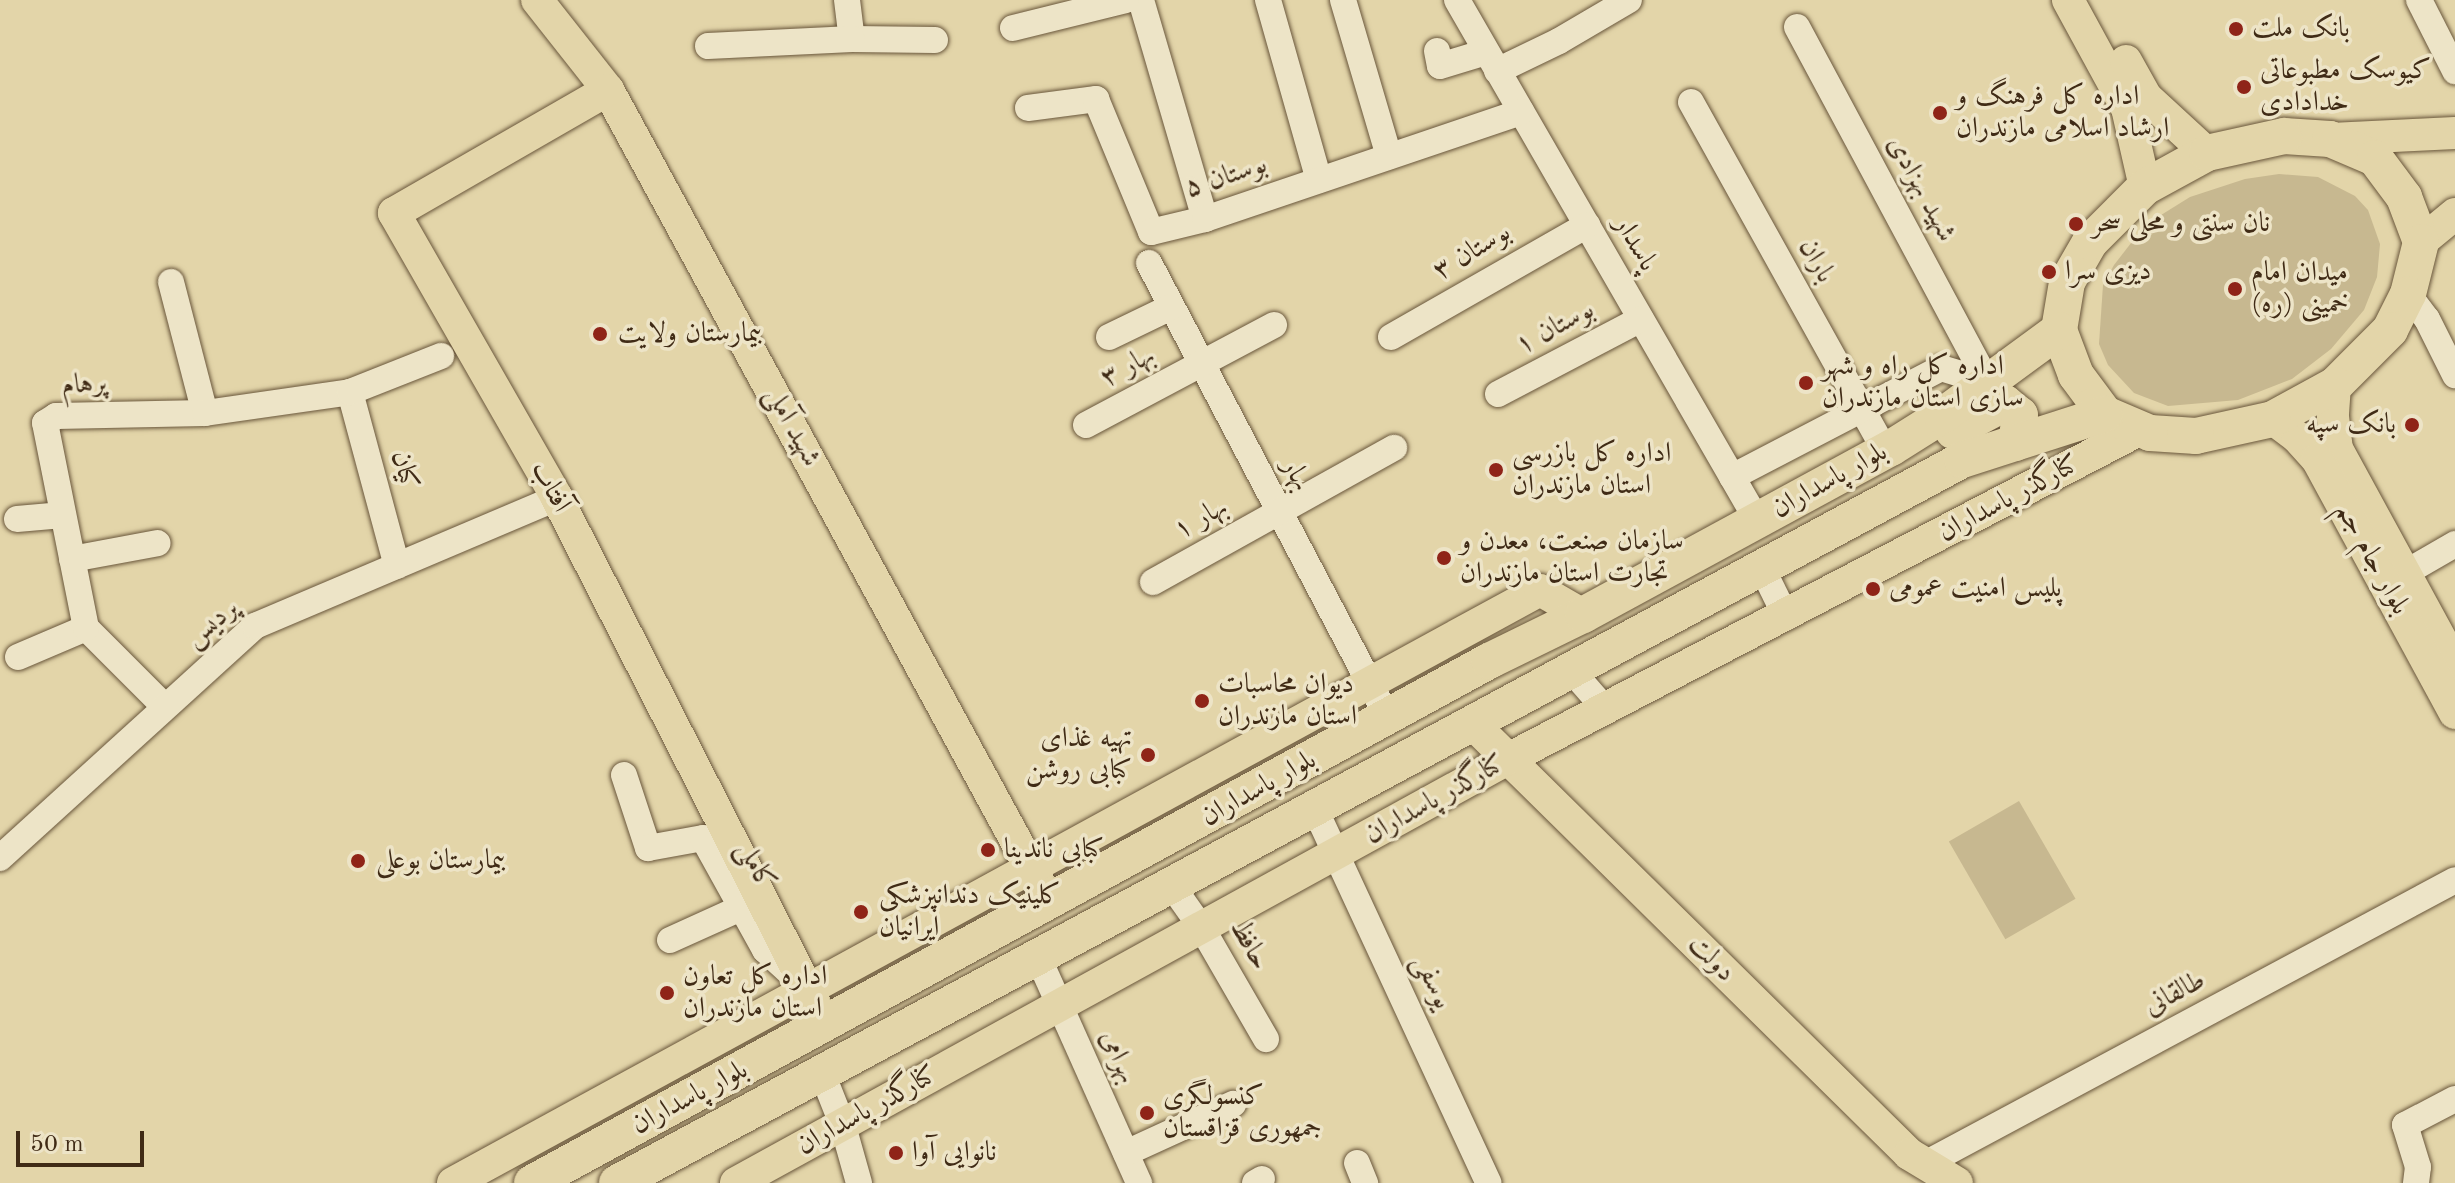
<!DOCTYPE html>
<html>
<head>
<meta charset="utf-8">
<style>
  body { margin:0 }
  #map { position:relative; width:2455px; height:1183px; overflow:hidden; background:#e3d5a9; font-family:"Old Standard TT",Amiri,serif }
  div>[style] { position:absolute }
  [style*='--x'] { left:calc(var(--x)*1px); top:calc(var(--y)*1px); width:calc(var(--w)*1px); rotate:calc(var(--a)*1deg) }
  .green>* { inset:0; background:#c7b890; transform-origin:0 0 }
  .roads { filter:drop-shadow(0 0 2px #69563b) drop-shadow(0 0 2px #69563b) }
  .minor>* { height:26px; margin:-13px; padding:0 13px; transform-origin:13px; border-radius:13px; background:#ede4c7 }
  .major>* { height:32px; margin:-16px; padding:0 16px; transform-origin:16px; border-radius:16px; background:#e3d5a9 }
  .highway>* { height:36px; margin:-18px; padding:0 18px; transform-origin:18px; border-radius:18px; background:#e3d5a9 }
  .dots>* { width:22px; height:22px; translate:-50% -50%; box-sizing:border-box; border:4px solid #ede4c7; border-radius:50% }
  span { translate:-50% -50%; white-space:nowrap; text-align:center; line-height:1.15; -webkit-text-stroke:7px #ede4c7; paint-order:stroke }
  .poi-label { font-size:28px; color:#402b16 }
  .left { translate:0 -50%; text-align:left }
  .right { translate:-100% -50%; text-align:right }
  .street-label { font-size:28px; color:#402b16 }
  .scale { position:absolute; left:16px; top:1131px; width:128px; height:36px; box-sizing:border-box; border:4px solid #402b16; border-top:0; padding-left:10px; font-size:24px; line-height:28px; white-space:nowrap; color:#402b16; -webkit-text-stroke:6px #ede4c7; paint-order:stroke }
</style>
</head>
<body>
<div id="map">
  <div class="green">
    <i style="clip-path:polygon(2279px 174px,2318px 177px,2355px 196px,2368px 210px,2380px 244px,2377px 277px,2364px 310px,2331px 349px,2292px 379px,2238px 400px,2168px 406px,2134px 393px,2108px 365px,2099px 344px,2103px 285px,2114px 265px,2145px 225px,2190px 197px,2245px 179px)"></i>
    <i style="left:2019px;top:801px;width:113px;height:81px;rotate:60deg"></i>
  </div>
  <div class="roads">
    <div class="minor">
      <i style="--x:847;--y:0;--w:39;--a:83"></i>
      <i style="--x:852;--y:39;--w:83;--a:0.7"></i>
      <i style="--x:1141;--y:0;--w:228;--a:73.7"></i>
      <i style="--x:1268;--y:0;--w:187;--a:74.2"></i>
      <i style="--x:1343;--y:0;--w:163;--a:73.6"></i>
      <i style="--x:1457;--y:0;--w:600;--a:60.02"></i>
      <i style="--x:2419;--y:0;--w:80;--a:63.1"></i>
      <i style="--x:1797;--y:27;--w:403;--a:61.8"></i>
      <i style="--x:1013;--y:28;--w:116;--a:-13.9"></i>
      <i style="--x:708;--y:46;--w:144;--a:-2.8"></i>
      <i style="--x:1437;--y:51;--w:15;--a:79"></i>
      <i style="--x:1440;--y:66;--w:48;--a:-16.9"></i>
      <i style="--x:1497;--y:71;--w:69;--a:-25.8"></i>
      <i style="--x:1559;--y:41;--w:81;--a:-30.4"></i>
      <i style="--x:1691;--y:102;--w:399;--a:60.9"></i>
      <i style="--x:1028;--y:108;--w:69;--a:-7.5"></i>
      <i style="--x:1096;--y:99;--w:144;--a:67.5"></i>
      <i style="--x:1151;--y:232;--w:56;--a:-13.5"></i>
      <i style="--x:1205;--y:219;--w:334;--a:-18.7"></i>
      <i style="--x:1149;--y:263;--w:514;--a:62.29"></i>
      <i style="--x:171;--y:282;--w:135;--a:75.5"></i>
      <i style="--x:2408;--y:294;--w:31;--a:53"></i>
      <i style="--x:2427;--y:319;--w:63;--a:63.4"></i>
      <i style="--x:1109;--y:337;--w:69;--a:-25.8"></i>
      <i style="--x:1391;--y:337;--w:226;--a:-29.7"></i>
      <i style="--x:350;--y:392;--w:180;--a:74.9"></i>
      <i style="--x:1498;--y:394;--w:161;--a:-27.7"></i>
      <i style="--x:1086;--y:425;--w:213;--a:-28"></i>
      <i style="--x:1732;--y:477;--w:236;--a:-27.5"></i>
      <i style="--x:1941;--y:368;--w:48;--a:16.9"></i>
      <i style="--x:17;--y:519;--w:46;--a:-5"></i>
      <i style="--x:72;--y:559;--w:87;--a:-10.5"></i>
      <i style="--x:1762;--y:568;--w:55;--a:63.9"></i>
      <i style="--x:2405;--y:573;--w:58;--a:-30.1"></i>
      <i style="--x:1153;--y:582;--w:276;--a:-29.1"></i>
      <i style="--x:18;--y:657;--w:74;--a:-23.1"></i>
      <i style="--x:1572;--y:671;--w:52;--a:48.9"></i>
      <i style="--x:165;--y:707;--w:112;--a:-135"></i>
      <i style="--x:86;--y:628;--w:209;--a:-101.3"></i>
      <i style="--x:45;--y:423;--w:13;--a:-32"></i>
      <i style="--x:56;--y:416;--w:149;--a:-1.2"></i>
      <i style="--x:205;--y:413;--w:147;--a:-8.2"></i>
      <i style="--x:350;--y:392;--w:98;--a:-21.6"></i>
      <i style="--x:624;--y:775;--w:77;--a:71.8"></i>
      <i style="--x:648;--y:848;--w:56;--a:-10.3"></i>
      <i style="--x:703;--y:838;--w:128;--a:61"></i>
      <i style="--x:765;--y:950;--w:45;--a:42.3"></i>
      <i style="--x:1315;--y:809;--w:412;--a:65.1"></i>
      <i style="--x:0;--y:858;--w:345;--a:-42.3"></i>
      <i style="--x:255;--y:626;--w:328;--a:-23"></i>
      <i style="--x:1172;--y:886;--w:54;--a:54.8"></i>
      <i style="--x:1203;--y:930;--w:126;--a:60"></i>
      <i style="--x:670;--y:940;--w:78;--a:-24.3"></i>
      <i style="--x:1038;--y:957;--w:248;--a:65.9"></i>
      <i style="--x:822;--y:1073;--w:57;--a:68.4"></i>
      <i style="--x:843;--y:1126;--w:59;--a:74.3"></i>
      <i style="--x:1126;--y:1153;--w:118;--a:-24.6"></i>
      <i style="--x:1357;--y:1163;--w:22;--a:68"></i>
      <i style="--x:1925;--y:1164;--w:601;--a:-28.18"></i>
      <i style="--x:1255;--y:1183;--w:8;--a:-30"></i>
      <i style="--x:2416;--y:1183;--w:16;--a:-83"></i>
      <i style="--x:2418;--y:1167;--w:44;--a:-107.2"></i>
      <i style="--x:2405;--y:1125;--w:56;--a:-27.5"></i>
    </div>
    <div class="major">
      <i style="--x:537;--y:0;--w:115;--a:51.7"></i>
      <i style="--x:608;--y:90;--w:903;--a:61.48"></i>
      <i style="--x:2068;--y:0;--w:123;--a:61.4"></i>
      <i style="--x:2127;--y:108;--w:81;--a:77.2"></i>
      <i style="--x:2126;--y:61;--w:41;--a:60.9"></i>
      <i style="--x:2146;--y:97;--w:83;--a:42.6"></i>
      <i style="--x:608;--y:90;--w:247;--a:150.1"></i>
      <i style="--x:394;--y:213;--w:328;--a:60.2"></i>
      <i style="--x:557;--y:498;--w:568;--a:62.98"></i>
      <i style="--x:2331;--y:139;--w:124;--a:-2.8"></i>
      <i style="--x:2421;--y:242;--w:44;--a:-39.5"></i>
      <i style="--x:2335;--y:385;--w:32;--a:94"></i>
      <i style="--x:2333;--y:417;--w:32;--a:83"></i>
      <i style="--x:2337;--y:449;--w:246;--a:61.4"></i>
      <i style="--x:2273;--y:419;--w:30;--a:37"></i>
      <i style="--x:2297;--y:437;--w:30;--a:48"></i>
      <i style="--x:2317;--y:459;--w:289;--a:61.5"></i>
      <i style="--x:1473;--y:724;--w:612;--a:44.6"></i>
      <i style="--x:1909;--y:1154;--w:56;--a:31.1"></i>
      <i style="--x:453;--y:1183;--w:1238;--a:-28.61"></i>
      <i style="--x:1540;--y:590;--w:50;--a:30.2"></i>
      <i style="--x:736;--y:1183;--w:881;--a:-28.78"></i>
      <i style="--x:1508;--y:759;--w:714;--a:-27.53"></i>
    </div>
    <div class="highway">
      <i style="--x:2284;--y:136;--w:46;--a:3.7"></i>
      <i style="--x:2330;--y:139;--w:49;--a:22.9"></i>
      <i style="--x:2375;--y:158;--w:49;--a:53.4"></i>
      <i style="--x:2404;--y:197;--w:48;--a:69.3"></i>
      <i style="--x:2421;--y:242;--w:54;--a:104"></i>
      <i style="--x:2408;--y:294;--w:40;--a:116.6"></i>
      <i style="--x:2390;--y:330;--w:78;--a:135"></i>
      <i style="--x:2335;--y:385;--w:71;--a:151.3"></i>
      <i style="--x:2273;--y:419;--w:79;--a:167.6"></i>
      <i style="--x:2196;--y:436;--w:46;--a:-176.3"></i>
      <i style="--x:2150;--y:433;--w:49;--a:-157.1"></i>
      <i style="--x:2105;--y:414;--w:49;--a:-126.6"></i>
      <i style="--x:2076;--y:375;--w:48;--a:-110.7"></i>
      <i style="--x:2059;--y:330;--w:49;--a:-80.5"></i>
      <i style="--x:2067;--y:282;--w:46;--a:-60.1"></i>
      <i style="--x:2090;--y:242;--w:78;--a:-45"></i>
      <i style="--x:2145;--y:187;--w:71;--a:-28.7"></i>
      <i style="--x:2207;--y:153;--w:79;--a:-12.4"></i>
      <i style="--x:1953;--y:431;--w:59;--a:-28.3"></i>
      <i style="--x:2005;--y:403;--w:19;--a:39"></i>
      <i style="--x:2020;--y:415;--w:28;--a:98"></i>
      <i style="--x:532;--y:1183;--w:1090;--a:-28.61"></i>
      <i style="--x:1489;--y:661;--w:105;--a:-26.1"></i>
      <i style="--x:1583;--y:615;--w:350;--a:-28.5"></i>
      <i style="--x:1891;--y:448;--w:60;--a:-32.1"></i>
      <i style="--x:1942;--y:416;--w:145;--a:-36.3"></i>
      <i style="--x:617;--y:1183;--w:1527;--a:-28.26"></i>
      <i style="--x:1962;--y:460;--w:150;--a:-17.8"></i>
    </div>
  </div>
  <div class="dots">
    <i style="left:2236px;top:29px;background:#8f2418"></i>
    <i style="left:2244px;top:87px;background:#8f2418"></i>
    <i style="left:1940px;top:113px;background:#8f2418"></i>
    <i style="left:2076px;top:224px;background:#8f2418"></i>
    <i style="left:2049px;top:272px;background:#8f2418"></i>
    <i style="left:2235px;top:289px;background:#8f2418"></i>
    <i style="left:600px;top:334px;background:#8f2418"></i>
    <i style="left:1806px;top:383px;background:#8f2418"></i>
    <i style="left:2412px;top:425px;background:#8f2418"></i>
    <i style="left:1496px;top:470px;background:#8f2418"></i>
    <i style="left:1444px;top:558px;background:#8f2418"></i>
    <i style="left:1873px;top:589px;background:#8f2418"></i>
    <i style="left:1202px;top:701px;background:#8f2418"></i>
    <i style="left:1148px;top:755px;background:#8f2418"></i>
    <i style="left:988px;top:850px;background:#8f2418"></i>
    <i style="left:358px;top:861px;background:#8f2418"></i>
    <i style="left:861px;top:912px;background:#8f2418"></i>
    <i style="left:667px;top:993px;background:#8f2418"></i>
    <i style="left:1147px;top:1113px;background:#8f2418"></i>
    <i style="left:896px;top:1153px;background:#8f2418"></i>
  </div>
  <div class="poi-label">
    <span class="left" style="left:2252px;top:29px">بانک ملت</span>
    <span class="left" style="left:2260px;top:87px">کیوسک مطبوعاتی<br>خدادادی</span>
    <span class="left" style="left:1956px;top:113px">اداره کل فرهنگ و<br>ارشاد اسلامی مازندران</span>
    <span class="left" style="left:2092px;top:224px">نان سنتی و محلی سحر</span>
    <span class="left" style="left:2065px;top:272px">دیزی سرا</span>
    <span class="left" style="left:2251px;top:289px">میدان امام<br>خمینی (ره)</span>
    <span class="left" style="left:618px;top:334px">بیمارستان ولایت</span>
    <span class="left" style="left:1822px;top:383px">اداره کل راه و شهر<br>سازی استان مازندران</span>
    <span class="right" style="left:2396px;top:425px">بانک سپه</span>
    <span class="left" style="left:1512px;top:470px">اداره کل بازرسی<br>استان مازندران</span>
    <span class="left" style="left:1460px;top:558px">سازمان صنعت، معدن و<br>تجارت استان مازندران</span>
    <span class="left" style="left:1889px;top:589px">پلیس امنیت عمومی</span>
    <span class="left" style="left:1218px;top:701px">دیوان محاسبات<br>استان مازندران</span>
    <span class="right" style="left:1132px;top:755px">تهیه غذای<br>کبابی روشن</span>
    <span class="left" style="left:1004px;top:850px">کبابی ناندینا</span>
    <span class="left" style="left:376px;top:861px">بیمارستان بوعلی</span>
    <span class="left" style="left:879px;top:912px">کلینیک دندانپزشکی<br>ایرانیان</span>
    <span class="left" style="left:683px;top:993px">اداره کل تعاون<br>استان مازندران</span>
    <span class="left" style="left:1163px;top:1113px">کنسولگری<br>جمهوری قزاقستان</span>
    <span class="left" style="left:912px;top:1153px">نانوایی آوا</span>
  </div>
  <div class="street-label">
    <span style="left:1226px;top:177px;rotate:-18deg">بوستان ۵</span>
    <span style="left:1921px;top:189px;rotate:62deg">شهید بهزادی</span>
    <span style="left:1635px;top:244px;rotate:60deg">پاسدار</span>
    <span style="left:1472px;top:252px;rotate:-31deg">بوستان ۳</span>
    <span style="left:1816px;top:261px;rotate:61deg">باران</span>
    <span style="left:1555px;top:328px;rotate:-28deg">بوستان ۱</span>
    <span style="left:1128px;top:367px;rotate:-28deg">بهار ۳</span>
    <span style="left:84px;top:385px;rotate:-4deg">پرهام</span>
    <span style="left:792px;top:427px;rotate:61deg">شهید آملی</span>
    <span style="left:404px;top:470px;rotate:75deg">کیان</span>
    <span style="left:1296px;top:475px;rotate:62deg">بهار</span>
    <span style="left:1830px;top:481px;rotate:-29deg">بلوار پاسداران</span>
    <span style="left:550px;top:487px;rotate:61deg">آفتاب</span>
    <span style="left:2009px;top:499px;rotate:-28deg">کنارگذر پاسداران</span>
    <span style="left:1201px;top:519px;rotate:-29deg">بهار ۱</span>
    <span style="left:2372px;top:559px;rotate:61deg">بلوار جام جم</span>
    <span style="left:212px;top:624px;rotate:-40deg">پردیس</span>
    <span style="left:1259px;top:789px;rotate:-29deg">بلوار پاسداران</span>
    <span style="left:1435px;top:800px;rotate:-29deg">کنارگذر پاسداران</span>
    <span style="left:755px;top:866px;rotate:61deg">کاملی</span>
    <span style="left:1249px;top:945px;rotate:60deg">حافظ</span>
    <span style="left:1711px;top:959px;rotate:45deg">دولت</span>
    <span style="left:1432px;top:982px;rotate:65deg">یوسفی</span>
    <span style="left:2175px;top:994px;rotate:-28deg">طالقانی</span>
    <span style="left:1118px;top:1057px;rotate:66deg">بهرامی</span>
    <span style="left:690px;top:1098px;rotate:-28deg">بلوار پاسداران</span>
    <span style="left:867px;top:1111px;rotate:-29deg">کنارگذر پاسداران</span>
  </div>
  <div class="scale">50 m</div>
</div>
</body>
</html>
